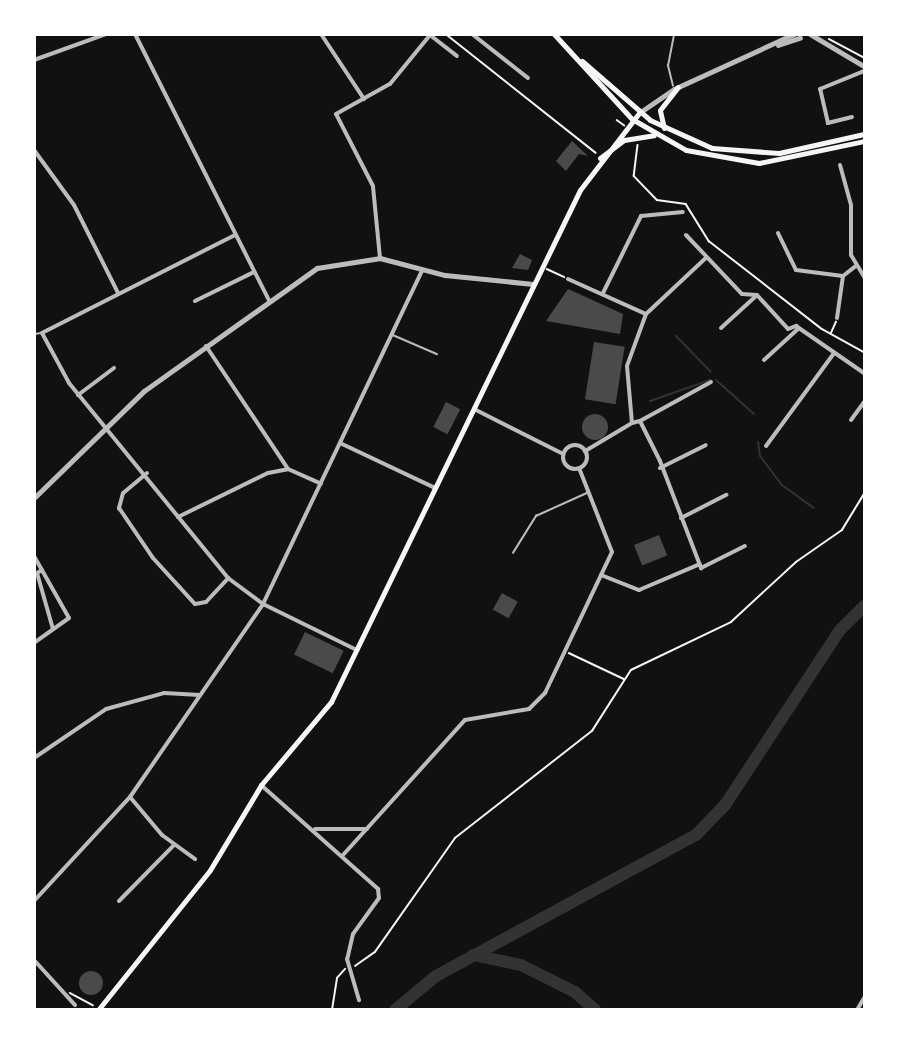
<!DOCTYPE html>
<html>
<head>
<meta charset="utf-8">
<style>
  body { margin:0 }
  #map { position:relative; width:899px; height:1044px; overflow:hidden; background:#111; font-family:Overpass,sans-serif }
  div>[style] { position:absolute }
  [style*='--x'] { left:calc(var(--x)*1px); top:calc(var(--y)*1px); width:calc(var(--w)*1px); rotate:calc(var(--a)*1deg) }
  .stream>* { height:2px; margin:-1px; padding:0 1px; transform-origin:1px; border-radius:1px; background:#333 }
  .river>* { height:12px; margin:-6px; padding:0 6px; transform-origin:6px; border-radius:6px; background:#333 }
  .building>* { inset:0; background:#4a4a4a; transform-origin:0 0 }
  .round { border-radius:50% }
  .path>* { height:1.5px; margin:-0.75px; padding:0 0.75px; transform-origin:0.75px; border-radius:0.75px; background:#f5f5f5 }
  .service>* { height:1.5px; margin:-0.75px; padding:0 0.75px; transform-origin:0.75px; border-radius:0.75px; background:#bcbcbc }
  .minor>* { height:4px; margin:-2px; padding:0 2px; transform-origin:2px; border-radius:2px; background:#bcbcbc }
  .minor>.ring { margin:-2px; padding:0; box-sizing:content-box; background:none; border:4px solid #bcbcbc; border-radius:50% }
  .tertiary>* { height:4.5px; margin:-2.25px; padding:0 2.25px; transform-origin:2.25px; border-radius:2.25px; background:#bcbcbc }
  .secondary>* { height:5px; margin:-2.5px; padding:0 2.5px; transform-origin:2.5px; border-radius:2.5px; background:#f5f5f5 }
  .primary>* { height:5px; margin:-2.5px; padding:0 2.5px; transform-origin:2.5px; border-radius:2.5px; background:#f5f5f5 }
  span { translate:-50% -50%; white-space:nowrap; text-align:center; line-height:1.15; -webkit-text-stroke:5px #fff; paint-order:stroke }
  .frame { position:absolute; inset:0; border:36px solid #fff; pointer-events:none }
</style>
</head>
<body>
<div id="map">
  <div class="stream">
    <i style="--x:676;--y:336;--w:50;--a:45.8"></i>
    <i style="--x:716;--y:380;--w:51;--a:41.8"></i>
    <i style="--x:650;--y:401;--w:64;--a:-19.3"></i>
    <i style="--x:758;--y:442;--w:14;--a:82"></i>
    <i style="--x:760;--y:456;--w:36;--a:53"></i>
    <i style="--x:782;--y:485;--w:39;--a:36"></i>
  </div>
  <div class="river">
    <i style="--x:473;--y:955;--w:49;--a:11.8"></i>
    <i style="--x:521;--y:965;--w:60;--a:26.6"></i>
    <i style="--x:575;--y:992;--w:27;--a:42"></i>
    <i style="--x:395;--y:1010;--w:53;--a:-39.7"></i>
    <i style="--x:436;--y:976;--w:296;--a:-28.5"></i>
    <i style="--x:696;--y:835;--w:42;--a:-46"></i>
    <i style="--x:725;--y:805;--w:209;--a:-56.7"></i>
    <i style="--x:840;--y:630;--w:34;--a:-45"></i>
  </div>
  <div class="building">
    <i style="clip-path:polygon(572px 141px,588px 156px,579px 154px,566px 171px,556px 161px)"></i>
    <i style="clip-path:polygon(520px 254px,532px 260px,528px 270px,512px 268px)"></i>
    <i style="clip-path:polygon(568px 289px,623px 314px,620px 334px,546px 321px)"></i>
    <i style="left:594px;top:342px;width:31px;height:58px;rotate:9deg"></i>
    <i style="left:446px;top:402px;width:16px;height:28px;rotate:27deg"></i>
    <i class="round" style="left:582px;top:414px;width:26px;height:26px"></i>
    <i style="left:659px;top:535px;width:22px;height:27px;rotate:68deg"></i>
    <i style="left:502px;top:593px;width:18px;height:19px;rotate:29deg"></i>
    <i style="left:305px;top:632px;width:43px;height:25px;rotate:26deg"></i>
    <i class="round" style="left:79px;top:971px;width:24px;height:24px"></i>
  </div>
  <div class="path">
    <i style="--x:446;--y:34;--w:191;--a:38.4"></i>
    <i style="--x:829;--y:39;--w:40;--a:28"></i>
    <i style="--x:617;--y:120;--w:9;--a:36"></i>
    <i style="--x:638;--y:145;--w:31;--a:97"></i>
    <i style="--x:634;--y:176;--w:33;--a:46"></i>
    <i style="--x:657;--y:200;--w:29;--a:8"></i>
    <i style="--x:686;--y:204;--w:44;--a:58.1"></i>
    <i style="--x:709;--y:241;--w:143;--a:37.9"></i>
    <i style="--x:822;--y:329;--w:48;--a:28.7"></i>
    <i style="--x:547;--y:269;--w:19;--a:25"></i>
    <i style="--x:831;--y:333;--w:12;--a:-66"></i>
    <i style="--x:569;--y:653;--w:61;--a:25.3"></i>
    <i style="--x:355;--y:966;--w:24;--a:-35"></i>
    <i style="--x:375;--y:952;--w:139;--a:-54.9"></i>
    <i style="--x:455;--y:838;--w:174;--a:-38"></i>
    <i style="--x:592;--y:731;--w:72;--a:-57.4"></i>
    <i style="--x:631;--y:670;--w:111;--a:-25.6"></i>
    <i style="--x:731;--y:622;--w:88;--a:-42.7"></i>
    <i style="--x:796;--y:562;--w:56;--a:-34.8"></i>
    <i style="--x:842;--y:530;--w:42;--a:-58.6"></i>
    <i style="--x:70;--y:993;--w:26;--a:28"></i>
    <i style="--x:332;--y:1010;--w:32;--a:-81"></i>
    <i style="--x:337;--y:978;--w:12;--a:-48"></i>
  </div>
  <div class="service">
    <i style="--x:673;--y:86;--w:21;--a:-104"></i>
    <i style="--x:668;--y:66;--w:33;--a:-79"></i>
    <i style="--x:34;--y:334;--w:7;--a:-8"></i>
    <i style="--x:393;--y:335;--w:48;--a:23.4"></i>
    <i style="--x:513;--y:553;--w:44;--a:-58.1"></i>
    <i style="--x:536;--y:516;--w:56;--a:-24.3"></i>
  </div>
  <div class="minor">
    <i style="--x:135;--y:34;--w:298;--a:63.3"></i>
    <i style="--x:321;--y:34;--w:78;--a:56.5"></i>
    <i style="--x:472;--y:34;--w:71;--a:38.2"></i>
    <i style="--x:430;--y:35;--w:34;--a:38"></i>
    <i style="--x:34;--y:60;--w:77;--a:-19.9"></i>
    <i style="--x:852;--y:117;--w:25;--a:166"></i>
    <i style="--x:828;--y:123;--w:35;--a:-103"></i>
    <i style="--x:820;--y:89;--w:48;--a:-22.2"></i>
    <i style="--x:34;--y:150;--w:68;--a:54"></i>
    <i style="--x:74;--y:205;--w:98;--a:63.4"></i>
    <i style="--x:840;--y:165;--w:41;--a:74.6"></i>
    <i style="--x:851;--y:205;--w:50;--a:90"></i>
    <i style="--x:851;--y:255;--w:26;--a:59"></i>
    <i style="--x:778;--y:233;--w:41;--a:64.1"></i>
    <i style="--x:796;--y:270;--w:47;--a:7.3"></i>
    <i style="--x:843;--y:276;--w:16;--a:-38"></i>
    <i style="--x:235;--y:235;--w:216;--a:153.1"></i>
    <i style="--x:42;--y:333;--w:57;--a:61.6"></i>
    <i style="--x:69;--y:383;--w:252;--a:50.8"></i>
    <i style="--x:228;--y:578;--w:44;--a:36.6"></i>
    <i style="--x:263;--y:604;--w:105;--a:26.1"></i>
    <i style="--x:686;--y:235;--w:81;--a:46.5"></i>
    <i style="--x:742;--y:294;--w:15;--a:4"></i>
    <i style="--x:757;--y:295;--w:46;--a:47.6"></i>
    <i style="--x:788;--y:329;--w:9;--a:-21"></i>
    <i style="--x:796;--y:326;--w:83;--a:34.7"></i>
    <i style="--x:380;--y:258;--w:72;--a:-95.6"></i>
    <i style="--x:373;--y:186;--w:81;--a:-117.2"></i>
    <i style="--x:336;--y:114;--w:62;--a:-29.1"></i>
    <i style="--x:390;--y:84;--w:63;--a:-50.8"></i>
    <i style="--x:568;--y:279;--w:85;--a:24.2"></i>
    <i style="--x:646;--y:314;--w:55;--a:110.1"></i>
    <i style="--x:627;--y:366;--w:57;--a:85"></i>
    <i style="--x:632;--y:423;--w:55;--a:149.2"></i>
    <i style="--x:603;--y:293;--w:86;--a:-63.7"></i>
    <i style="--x:641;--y:216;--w:42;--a:-5.4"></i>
    <i style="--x:195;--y:301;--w:66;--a:-26.2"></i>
    <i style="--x:646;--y:314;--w:83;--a:-43.1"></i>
    <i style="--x:837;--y:318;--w:42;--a:-81.9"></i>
    <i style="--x:721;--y:328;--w:47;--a:-42.4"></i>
    <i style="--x:206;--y:346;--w:148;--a:56.3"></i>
    <i style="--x:764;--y:360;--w:47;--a:-42.4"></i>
    <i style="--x:78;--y:395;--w:45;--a:-36.9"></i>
    <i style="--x:474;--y:409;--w:100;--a:26.8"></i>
    <i style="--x:851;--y:420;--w:22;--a:-54"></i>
    <i style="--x:640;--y:421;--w:81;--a:-28.8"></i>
    <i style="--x:632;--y:423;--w:8;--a:-14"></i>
    <i style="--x:640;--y:421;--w:45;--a:63.4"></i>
    <i style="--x:660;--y:461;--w:115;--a:69"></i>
    <i style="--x:701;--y:568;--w:49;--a:-26.6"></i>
    <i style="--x:340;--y:443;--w:105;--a:25.3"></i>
    <i class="ring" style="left:563px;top:445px;width:20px;height:20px"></i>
    <i style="--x:766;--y:446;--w:115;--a:-53.8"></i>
    <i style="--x:660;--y:468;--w:51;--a:-26.6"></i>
    <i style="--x:147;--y:473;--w:31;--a:140"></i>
    <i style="--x:123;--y:493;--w:16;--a:105"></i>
    <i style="--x:119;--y:508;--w:60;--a:55.8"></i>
    <i style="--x:153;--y:558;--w:62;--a:47.6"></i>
    <i style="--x:195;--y:604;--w:11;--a:-10"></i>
    <i style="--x:206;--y:602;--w:33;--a:-47"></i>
    <i style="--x:178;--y:517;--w:100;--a:-26.1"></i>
    <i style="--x:268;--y:473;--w:20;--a:-11"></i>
    <i style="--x:288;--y:469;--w:36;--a:24"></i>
    <i style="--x:681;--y:518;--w:51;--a:-27.1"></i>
    <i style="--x:34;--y:556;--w:71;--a:60.6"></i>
    <i style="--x:69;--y:618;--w:43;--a:144.5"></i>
    <i style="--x:42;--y:570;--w:6;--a:149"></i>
    <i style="--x:37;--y:573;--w:58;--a:74.1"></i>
    <i style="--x:601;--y:575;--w:41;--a:21.5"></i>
    <i style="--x:639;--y:590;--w:66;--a:-23.1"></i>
    <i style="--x:34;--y:758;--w:87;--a:-34.2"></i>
    <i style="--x:106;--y:709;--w:60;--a:-15.4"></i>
    <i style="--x:164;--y:693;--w:36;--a:3"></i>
    <i style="--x:261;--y:785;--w:157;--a:41.6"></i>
    <i style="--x:378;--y:889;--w:9;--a:84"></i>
    <i style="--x:379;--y:898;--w:44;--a:125.8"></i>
    <i style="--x:353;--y:934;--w:26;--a:103"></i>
    <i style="--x:347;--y:959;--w:43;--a:73.7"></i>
    <i style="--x:130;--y:797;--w:50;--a:49.9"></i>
    <i style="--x:162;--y:835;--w:41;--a:36"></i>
    <i style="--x:315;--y:829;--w:52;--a:0"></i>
    <i style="--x:343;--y:855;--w:182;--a:-47.9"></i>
    <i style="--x:465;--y:720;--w:65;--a:-9.8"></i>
    <i style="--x:529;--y:709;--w:23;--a:-45"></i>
    <i style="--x:545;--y:693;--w:156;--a:-64.6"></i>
    <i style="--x:612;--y:552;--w:90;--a:-111.4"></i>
    <i style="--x:34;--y:901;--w:142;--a:-47.3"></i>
    <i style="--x:130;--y:797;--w:234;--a:-55.4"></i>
    <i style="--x:263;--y:604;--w:370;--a:-64.5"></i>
    <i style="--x:119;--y:901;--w:78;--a:-45.5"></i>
    <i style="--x:34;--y:960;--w:61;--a:47.7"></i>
    <i style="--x:857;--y:1010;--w:14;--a:-60"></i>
  </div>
  <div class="tertiary">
    <i style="--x:795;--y:34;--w:15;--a:0"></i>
    <i style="--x:810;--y:34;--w:63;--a:30.7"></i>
    <i style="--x:778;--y:45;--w:23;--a:-18"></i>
    <i style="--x:639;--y:113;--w:42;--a:-34.4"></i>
    <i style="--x:674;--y:89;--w:132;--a:-24.6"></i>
    <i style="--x:34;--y:498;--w:153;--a:-44.2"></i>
    <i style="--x:144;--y:391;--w:212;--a:-35.4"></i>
    <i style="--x:317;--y:268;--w:64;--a:-9"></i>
    <i style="--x:380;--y:258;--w:67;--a:14.7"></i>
    <i style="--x:445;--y:275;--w:88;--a:5.8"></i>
  </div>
  <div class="secondary">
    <i style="--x:98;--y:1010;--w:179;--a:-51.3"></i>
    <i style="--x:210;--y:870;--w:99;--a:-59"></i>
    <i style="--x:261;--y:785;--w:109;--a:-49.9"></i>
    <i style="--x:331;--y:702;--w:569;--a:-64.07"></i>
    <i style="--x:580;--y:190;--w:97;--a:-52.5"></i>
  </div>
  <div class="primary">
    <i style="--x:554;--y:34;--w:115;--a:47.5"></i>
    <i style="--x:632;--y:119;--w:62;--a:29.9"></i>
    <i style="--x:686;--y:150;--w:74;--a:10.1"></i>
    <i style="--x:759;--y:163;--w:107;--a:-11.8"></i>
    <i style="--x:582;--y:61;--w:90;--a:40.9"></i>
    <i style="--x:650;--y:120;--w:68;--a:24.3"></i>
    <i style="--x:712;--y:148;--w:67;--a:4.3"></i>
    <i style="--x:779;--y:153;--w:87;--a:-12.6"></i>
    <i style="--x:664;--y:128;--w:18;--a:-103"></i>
    <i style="--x:660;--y:110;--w:29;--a:-52"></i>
    <i style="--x:600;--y:158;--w:30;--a:-37"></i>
    <i style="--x:624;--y:140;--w:30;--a:-9"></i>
  </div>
  <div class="frame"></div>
</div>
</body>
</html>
